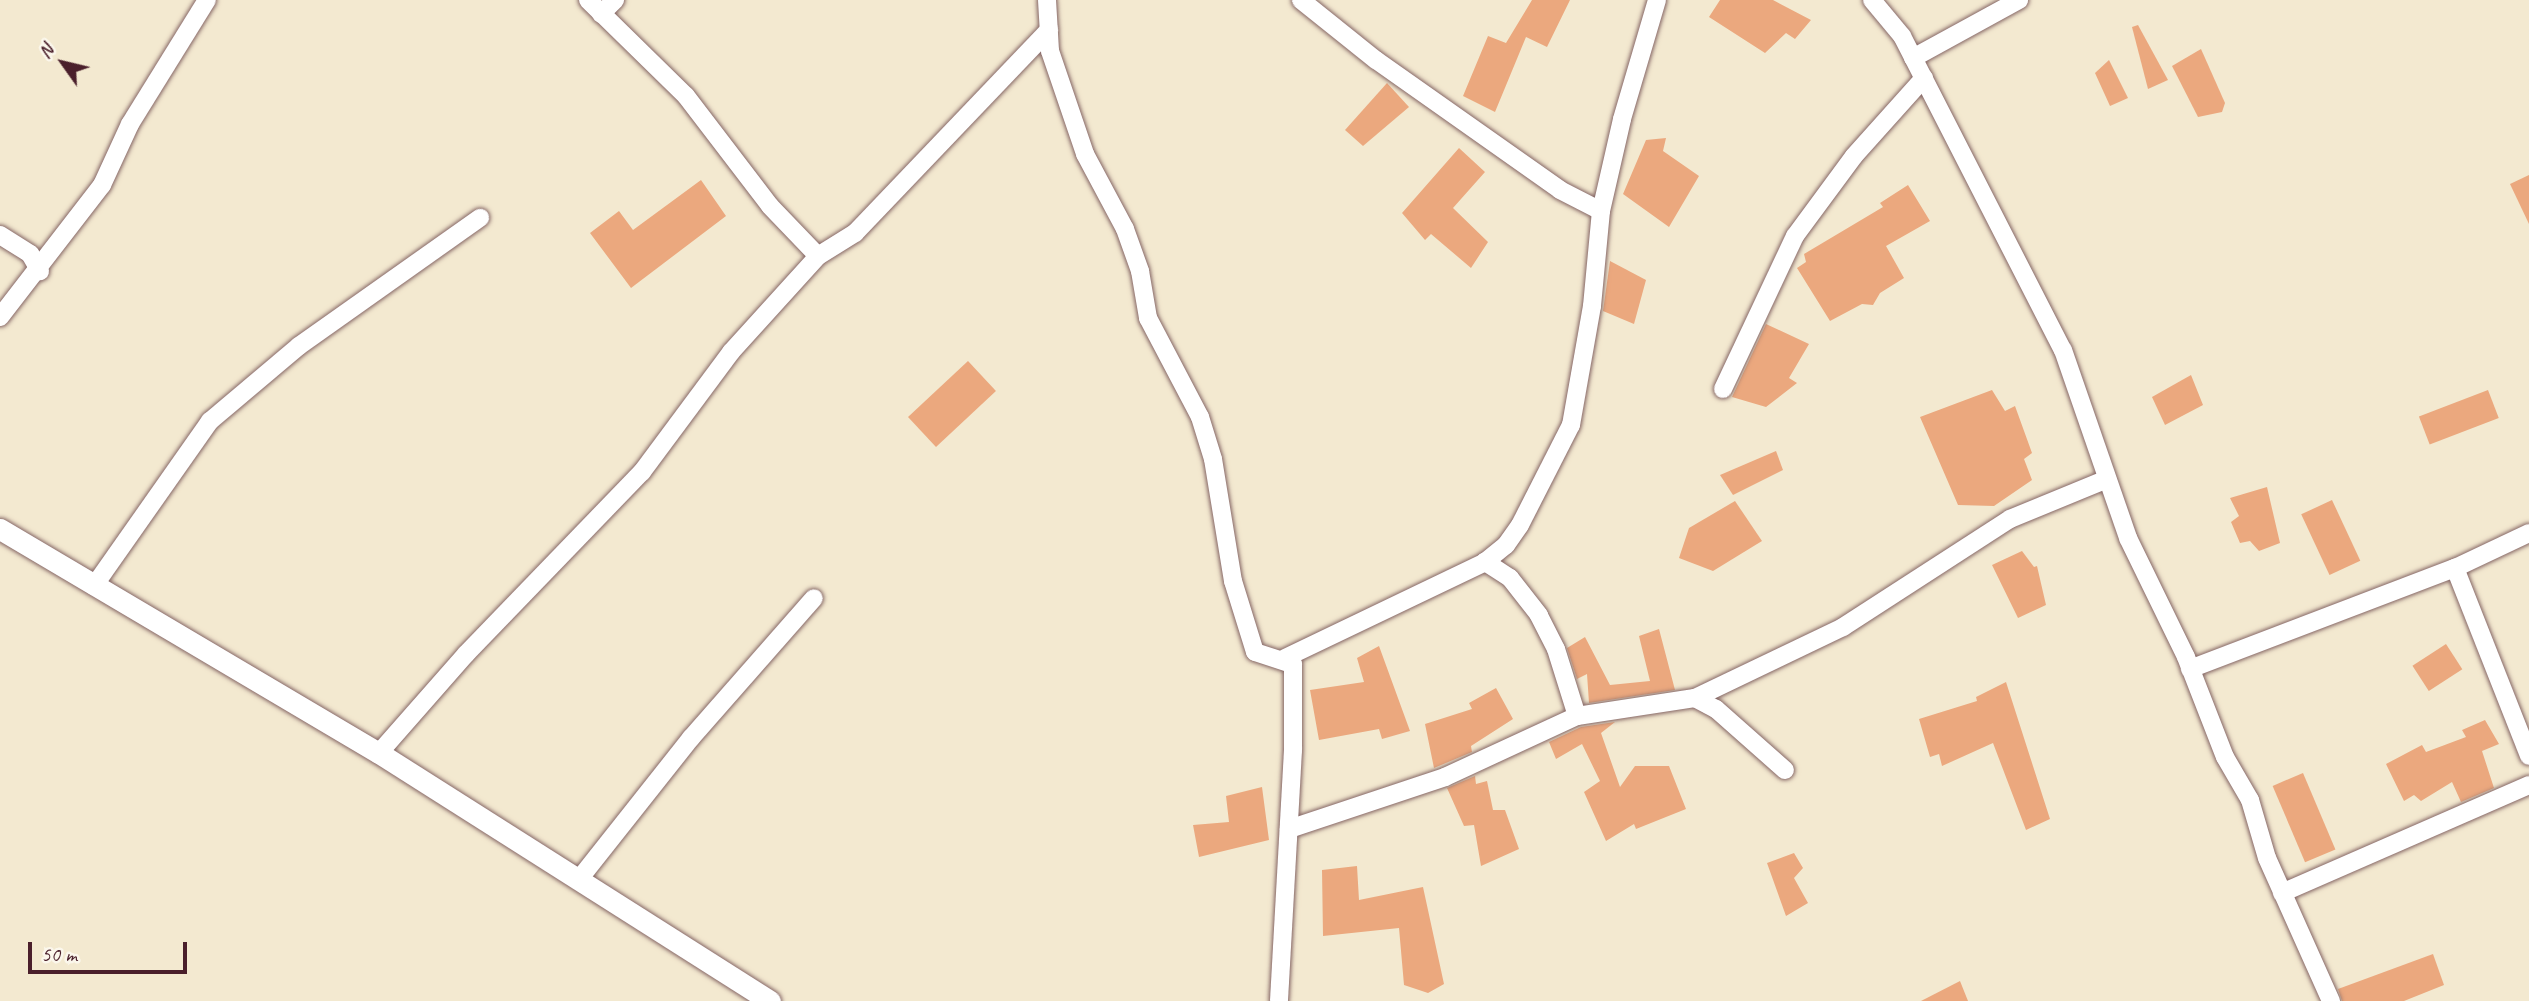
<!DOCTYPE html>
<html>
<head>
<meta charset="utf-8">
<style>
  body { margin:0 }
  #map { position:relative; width:2529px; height:1001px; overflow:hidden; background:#f3e9d0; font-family:Caveat,sans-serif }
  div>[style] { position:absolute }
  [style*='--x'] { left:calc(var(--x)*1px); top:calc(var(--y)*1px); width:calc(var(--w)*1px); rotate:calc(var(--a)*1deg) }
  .building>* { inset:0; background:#eba87e; transform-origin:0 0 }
  .roads { filter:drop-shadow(0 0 2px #856665) drop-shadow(0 0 2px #856665) }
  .minor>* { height:18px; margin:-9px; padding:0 9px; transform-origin:9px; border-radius:9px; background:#fff }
  .tertiary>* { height:21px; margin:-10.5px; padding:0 10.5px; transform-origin:10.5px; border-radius:10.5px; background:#fff }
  span { translate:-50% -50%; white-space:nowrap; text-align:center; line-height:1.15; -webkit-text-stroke:6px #fbf7ec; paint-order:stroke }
  .north { position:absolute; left:28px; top:28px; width:70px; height:70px; -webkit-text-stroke:5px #fbf7ec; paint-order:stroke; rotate:304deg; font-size:19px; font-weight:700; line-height:28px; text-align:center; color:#4a1f2b }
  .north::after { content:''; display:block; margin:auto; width:24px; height:32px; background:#4a1f2b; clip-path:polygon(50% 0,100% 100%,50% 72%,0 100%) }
  .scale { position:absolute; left:28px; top:942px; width:159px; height:32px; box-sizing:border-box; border:4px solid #4a1f2b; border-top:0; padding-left:9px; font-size:21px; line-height:24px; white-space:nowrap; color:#4a1f2b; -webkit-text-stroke:5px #fbf7ec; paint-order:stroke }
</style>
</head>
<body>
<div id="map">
  <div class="building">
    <i style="clip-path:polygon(1532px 0,1570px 0,1547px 47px,1526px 37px,1495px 112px,1463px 96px,1488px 36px,1506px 43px)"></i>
    <i style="clip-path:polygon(1720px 0,1773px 0,1811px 20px,1795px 39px,1786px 33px,1765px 53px,1709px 17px)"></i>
    <i style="clip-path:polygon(2138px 25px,2168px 80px,2148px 89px,2132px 27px)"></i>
    <i style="clip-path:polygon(2201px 49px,2225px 103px,2222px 112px,2198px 117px,2172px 66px)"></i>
    <i style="clip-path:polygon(2109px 60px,2128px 98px,2110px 106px,2095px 73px)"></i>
    <i style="clip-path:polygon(1387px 83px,1409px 107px,1363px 146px,1345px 130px)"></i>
    <i style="clip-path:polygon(1666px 138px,1663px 151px,1699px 176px,1669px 227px,1623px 194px,1646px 140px)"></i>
    <i style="clip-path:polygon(1459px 148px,1485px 172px,1453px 208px,1488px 242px,1471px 268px,1431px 234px,1425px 240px,1402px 213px)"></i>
    <i style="clip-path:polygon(2529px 175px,2529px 224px,2510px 184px)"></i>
    <i style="clip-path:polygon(701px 180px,726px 216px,631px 288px,590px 233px,619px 211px,633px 230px)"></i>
    <i style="clip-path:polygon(1908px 185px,1930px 221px,1886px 246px,1904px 278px,1880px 293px,1873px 305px,1862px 304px,1830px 321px,1797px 268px,1806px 262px,1804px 254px,1883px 207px,1880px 203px)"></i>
    <i style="clip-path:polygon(1610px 261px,1646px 280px,1634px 324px,1603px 311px)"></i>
    <i style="clip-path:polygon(1766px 324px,1809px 344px,1789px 378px,1797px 383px,1766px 407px,1732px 397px)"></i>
    <i style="left:968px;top:361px;width:41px;height:82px;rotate:47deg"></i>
    <i style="clip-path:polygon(2191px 375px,2203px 405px,2165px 425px,2152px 397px)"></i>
    <i style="clip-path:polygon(1992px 390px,2005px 411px,2015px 406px,2032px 453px,2024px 459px,2032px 480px,1994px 506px,1958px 505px,1920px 417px)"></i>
    <i style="left:2488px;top:390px;width:30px;height:74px;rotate:69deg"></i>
    <i style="clip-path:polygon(1776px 451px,1783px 470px,1733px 495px,1720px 475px)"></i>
    <i style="clip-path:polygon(2267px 487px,2280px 543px,2259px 551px,2250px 541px,2240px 543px,2231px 522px,2239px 516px,2230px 498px)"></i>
    <i style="left:2332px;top:500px;width:67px;height:34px;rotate:65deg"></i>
    <i style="clip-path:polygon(1735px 501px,1762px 541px,1713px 571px,1679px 558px,1689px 528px)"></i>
    <i style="clip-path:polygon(2022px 551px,2034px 567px,2037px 566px,2046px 605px,2018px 618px,1992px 565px)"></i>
    <i style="clip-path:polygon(1659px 629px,1675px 690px,1589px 703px,1587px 674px,1577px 679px,1567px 648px,1585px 637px,1610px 685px,1650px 681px,1639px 636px)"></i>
    <i style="left:2446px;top:644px;width:30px;height:40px;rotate:57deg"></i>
    <i style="clip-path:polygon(1379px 646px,1410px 731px,1382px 739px,1379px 729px,1319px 740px,1310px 690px,1364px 682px,1357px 658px)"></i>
    <i style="clip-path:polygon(2006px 682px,2050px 819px,2026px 830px,1993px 743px,1942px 766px,1939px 754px,1930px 757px,1919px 719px,1977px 701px,1976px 697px)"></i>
    <i style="clip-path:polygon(1496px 688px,1513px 719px,1471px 746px,1472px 752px,1434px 768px,1425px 724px,1472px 709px,1469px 703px)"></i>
    <i style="clip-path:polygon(2485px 720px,2499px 744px,2482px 751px,2494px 788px,2461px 802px,2452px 782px,2421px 801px,2414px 795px,2404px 801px,2386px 764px,2422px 745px,2426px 752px,2466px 737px,2462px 730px)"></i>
    <i style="clip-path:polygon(1615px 722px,1601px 733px,1620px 787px,1635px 766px,1669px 766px,1686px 809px,1636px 829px,1634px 824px,1606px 841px,1584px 792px,1600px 781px,1582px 744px,1556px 759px,1549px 742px,1581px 727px)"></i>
    <i style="left:2303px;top:773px;width:83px;height:33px;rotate:67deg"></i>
    <i style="clip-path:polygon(1475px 776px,1476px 784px,1487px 781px,1493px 810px,1505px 810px,1519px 849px,1481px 866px,1474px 825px,1464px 826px,1447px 788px)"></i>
    <i style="clip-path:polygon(1262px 787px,1269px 840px,1199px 857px,1193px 825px,1229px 822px,1226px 796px)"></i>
    <i style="clip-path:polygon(1794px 853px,1803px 868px,1794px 878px,1808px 903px,1786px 916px,1767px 863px)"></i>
    <i style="clip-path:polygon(1357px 866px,1359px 900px,1423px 887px,1444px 984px,1428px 993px,1404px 985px,1399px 928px,1323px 936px,1322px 870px)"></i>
    <i style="clip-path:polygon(2433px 954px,2444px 985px,2404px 1001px,2342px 1001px,2338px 989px)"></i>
    <i style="clip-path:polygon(1960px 981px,1968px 1001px,1921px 1001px)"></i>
  </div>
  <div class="roads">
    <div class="minor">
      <i style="--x:588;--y:0;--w:137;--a:44.4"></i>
      <i style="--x:686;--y:96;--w:138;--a:52.6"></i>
      <i style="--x:770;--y:206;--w:69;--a:46.2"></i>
      <i style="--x:1047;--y:0;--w:51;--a:86.6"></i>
      <i style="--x:1050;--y:51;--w:109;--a:71.2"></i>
      <i style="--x:1085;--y:154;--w:85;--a:61.9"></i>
      <i style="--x:1125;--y:229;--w:45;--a:70.3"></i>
      <i style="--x:1140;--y:271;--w:48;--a:80.3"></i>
      <i style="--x:1148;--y:318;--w:112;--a:62.3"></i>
      <i style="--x:1200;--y:417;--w:44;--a:72.8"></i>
      <i style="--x:1213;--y:459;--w:124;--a:80.7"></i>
      <i style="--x:1233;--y:581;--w:74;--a:72.8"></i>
      <i style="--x:1255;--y:652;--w:40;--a:18"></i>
      <i style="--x:1293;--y:664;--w:86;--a:90"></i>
      <i style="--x:1293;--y:750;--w:251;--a:93.2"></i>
      <i style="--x:1301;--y:0;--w:96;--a:38.7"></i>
      <i style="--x:1376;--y:60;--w:225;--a:35.2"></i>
      <i style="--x:1560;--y:190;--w:46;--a:27.1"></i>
      <i style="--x:1872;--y:0;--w:47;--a:50.2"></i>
      <i style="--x:1902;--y:36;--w:353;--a:62.9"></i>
      <i style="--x:2063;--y:350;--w:199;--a:70.9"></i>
      <i style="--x:2128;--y:538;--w:132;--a:64"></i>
      <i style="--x:2186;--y:657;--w:107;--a:68.7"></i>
      <i style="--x:2225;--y:757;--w:50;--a:59.8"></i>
      <i style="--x:2250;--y:800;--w:60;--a:73.7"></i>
      <i style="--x:2267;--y:858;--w:157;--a:65.9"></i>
      <i style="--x:601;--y:14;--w:20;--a:-45"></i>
      <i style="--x:1913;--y:58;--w:121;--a:-28.7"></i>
      <i style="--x:0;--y:235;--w:36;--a:32"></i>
      <i style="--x:30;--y:254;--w:20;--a:60"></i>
      <i style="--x:0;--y:317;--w:167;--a:-52.3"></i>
      <i style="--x:102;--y:185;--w:67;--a:-65.3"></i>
      <i style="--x:130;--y:124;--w:146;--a:-58.2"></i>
      <i style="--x:1723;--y:389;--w:169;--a:-64.8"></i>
      <i style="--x:1795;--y:236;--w:99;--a:-53.6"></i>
      <i style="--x:1854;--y:156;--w:105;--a:-48.1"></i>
      <i style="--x:2455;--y:568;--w:202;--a:68.5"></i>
      <i style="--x:94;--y:586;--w:202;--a:-54.9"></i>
      <i style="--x:210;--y:421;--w:116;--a:-40.1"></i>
      <i style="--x:299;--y:346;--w:222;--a:-35.3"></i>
      <i style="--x:1285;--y:658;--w:222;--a:-25.6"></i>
      <i style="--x:1485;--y:562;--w:27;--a:-39"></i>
      <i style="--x:1506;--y:545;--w:24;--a:-55"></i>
      <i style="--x:1520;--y:525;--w:112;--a:-63"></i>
      <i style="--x:1571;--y:425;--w:121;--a:-80"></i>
      <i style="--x:1592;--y:306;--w:95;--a:-84.6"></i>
      <i style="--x:1601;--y:211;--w:94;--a:-77.1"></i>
      <i style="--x:1622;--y:119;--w:124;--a:-73.6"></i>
      <i style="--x:2190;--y:669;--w:284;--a:-20.9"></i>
      <i style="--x:2455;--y:568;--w:82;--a:-25.3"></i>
      <i style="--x:1695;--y:698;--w:164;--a:-25.6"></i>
      <i style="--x:1843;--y:627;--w:199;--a:-32.9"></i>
      <i style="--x:2010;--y:519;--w:105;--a:-22.4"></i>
      <i style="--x:1577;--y:716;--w:119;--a:-8.7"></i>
      <i style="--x:1695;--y:698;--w:24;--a:28"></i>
      <i style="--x:1716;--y:709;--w:92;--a:41.5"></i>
      <i style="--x:379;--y:753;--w:132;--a:-48.7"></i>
      <i style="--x:466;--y:654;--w:253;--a:-46"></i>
      <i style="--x:642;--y:472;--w:149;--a:-53.4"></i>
      <i style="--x:731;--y:352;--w:130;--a:-47.8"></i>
      <i style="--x:818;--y:256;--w:44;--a:-31.9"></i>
      <i style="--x:855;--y:233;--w:281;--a:-46.3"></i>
      <i style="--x:1289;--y:829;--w:164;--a:-18.4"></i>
      <i style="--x:1445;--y:777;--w:145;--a:-24.8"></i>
      <i style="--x:1577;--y:716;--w:70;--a:-107.4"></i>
      <i style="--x:1556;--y:649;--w:38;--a:-117"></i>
      <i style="--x:1539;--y:615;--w:47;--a:-128.1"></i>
      <i style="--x:1510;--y:578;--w:30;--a:-147"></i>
      <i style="--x:580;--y:878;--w:179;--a:-51.6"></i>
      <i style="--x:691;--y:738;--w:186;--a:-48.7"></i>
      <i style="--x:2282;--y:893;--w:270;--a:-23.6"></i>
    </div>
    <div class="tertiary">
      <i style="--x:0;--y:529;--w:440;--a:30.6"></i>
      <i style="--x:379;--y:753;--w:463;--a:32.4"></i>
    </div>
  </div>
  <div class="north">N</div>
  <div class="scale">50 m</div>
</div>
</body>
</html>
